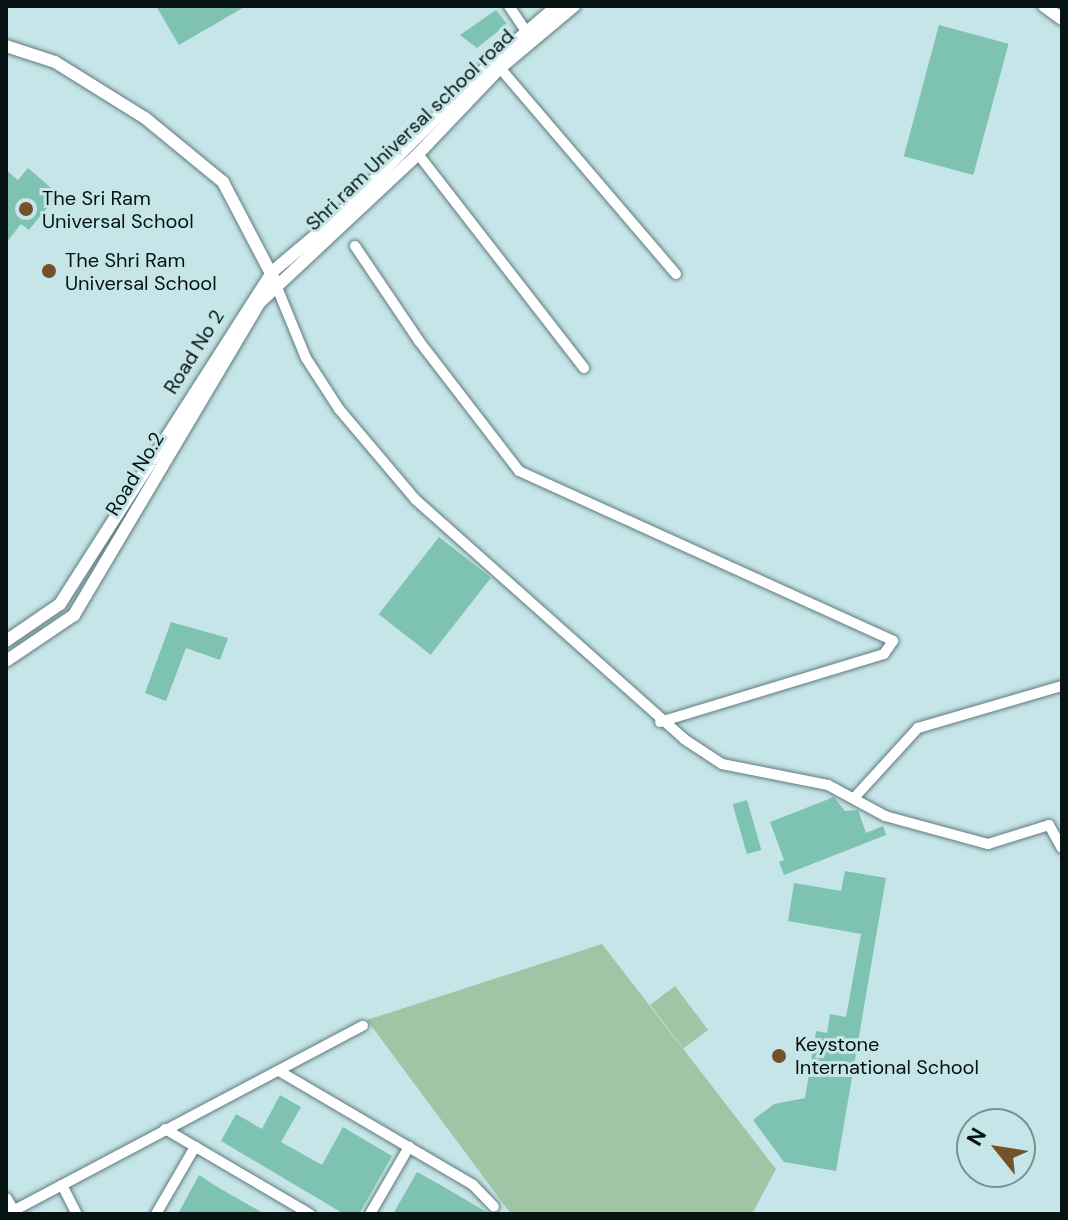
<!DOCTYPE html>
<html>
<head>
<meta charset="utf-8">
<style>
  body { margin:0 }
  #map { position:relative; width:1068px; height:1220px; overflow:hidden; background:#c6e5e8; font-family:"DM Sans",sans-serif }
  div>[style] { position:absolute }
  [style*='--x'] { left:calc(var(--x)*1px); top:calc(var(--y)*1px); width:calc(var(--w)*1px); rotate:calc(var(--a)*1deg) }
  .green>* { inset:0; background:#9ec5a4; transform-origin:0 0 }
  .building>* { inset:0; background:#7ec3b1; transform-origin:0 0 }
  .roads { filter:drop-shadow(0 0 2px #5f7b7d) drop-shadow(0 0 2px #5f7b7d) }
  .minor>* { height:10px; margin:-5px; padding:0 5px; transform-origin:5px; border-radius:5px; background:#fff }
  .tertiary>* { height:12px; margin:-6px; padding:0 6px; transform-origin:6px; border-radius:6px; background:#fff }
  .dots>* { width:22px; height:22px; translate:-50% -50%; box-sizing:border-box; border:4px solid #c6e5e8; border-radius:50% }
  span { translate:-50% -50%; white-space:nowrap; text-align:center; line-height:1.15; -webkit-text-stroke:6px #c6e5e8; paint-order:stroke }
  .street-label { font-size:20px; color:#071213 }
  .poi-label { font-size:20px; color:#071213 }
  .left { translate:0 -50%; text-align:left }
  .frame { position:absolute; inset:0; border:8px solid #071213; pointer-events:none }
  .north { position:absolute; left:956px; top:1108px; width:80px; height:80px; box-sizing:border-box; background:#c6e5e8; border:2px solid #7a9193; border-radius:50%; rotate:300deg; font-size:22px; font-weight:700; line-height:32px; text-align:center; color:#071213 }
  .north::after { content:''; display:block; margin:auto; width:28px; height:36px; background:#735229; clip-path:polygon(50% 0,100% 100%,50% 72%,0 100%) }
</style>
</head>
<body>
<div id="map">
  <div class="green">
    <i style="clip-path:polygon(602px 944px,776px 1169px,752px 1214px,511px 1214px,367px 1020px)"></i>
    <i style="left:675px;top:986px;width:55px;height:31px;rotate:53deg"></i>
  </div>
  <div class="building">
    <i style="clip-path:polygon(156px 6px,246px 6px,179px 45px)"></i>
    <i style="clip-path:polygon(496px 10px,507px 24px,477px 48px,460px 35px)"></i>
    <i style="left:939px;top:25px;width:72px;height:136px;rotate:15deg"></i>
    <i style="clip-path:polygon(28px 168px,58px 194px,29px 230px,21px 224px,6px 243px,6px 170px,18px 180px)"></i>
    <i style="left:439px;top:537px;width:66px;height:98px;rotate:38deg"></i>
    <i style="clip-path:polygon(171px 622px,228px 638px,220px 660px,186px 648px,166px 701px,145px 693px)"></i>
    <i style="clip-path:polygon(834px 797px,845px 811px,858px 810px,866px 833px,883px 826px,886px 835px,784px 875px,779px 862px,784px 860px,770px 822px)"></i>
    <i style="left:747px;top:800px;width:52px;height:15px;rotate:74deg"></i>
    <i style="clip-path:polygon(845px 871px,886px 878px,836px 1171px,784px 1162px,753px 1120px,774px 1104px,805px 1098px,816px 1031px,827px 1033px,830px 1014px,846px 1017px,861px 934px,788px 921px,794px 883px,841px 891px)"></i>
    <i style="clip-path:polygon(280px 1095px,301px 1107px,281px 1142px,322px 1165px,343px 1127px,392px 1156px,359px 1214px,344px 1214px,221px 1141px,236px 1114px,262px 1129px)"></i>
    <i style="clip-path:polygon(417px 1172px,437px 1183px,490px 1214px,393px 1214px)"></i>
    <i style="clip-path:polygon(199px 1175px,219px 1188px,265px 1214px,178px 1214px)"></i>
  </div>
  <div class="roads">
    <div class="minor">
      <i style="--x:509;--y:6;--w:29;--a:56"></i>
      <i style="--x:500;--y:68;--w:271;--a:49.5"></i>
      <i style="--x:418;--y:154;--w:271;--a:52.2"></i>
      <i style="--x:355;--y:246;--w:115;--a:56"></i>
      <i style="--x:419;--y:341;--w:164;--a:52.4"></i>
      <i style="--x:519;--y:471;--w:411;--a:24.4"></i>
      <i style="--x:893;--y:641;--w:16;--a:125"></i>
      <i style="--x:884;--y:654;--w:234;--a:163.1"></i>
      <i style="--x:276;--y:285;--w:79;--a:67.7"></i>
      <i style="--x:306;--y:358;--w:61;--a:57.1"></i>
      <i style="--x:339;--y:409;--w:119;--a:49.8"></i>
      <i style="--x:416;--y:500;--w:359;--a:41.7"></i>
      <i style="--x:684;--y:739;--w:45;--a:33.3"></i>
      <i style="--x:722;--y:764;--w:108;--a:11.2"></i>
      <i style="--x:828;--y:785;--w:65;--a:28.5"></i>
      <i style="--x:885;--y:816;--w:107;--a:15.2"></i>
      <i style="--x:988;--y:844;--w:64;--a:-17.3"></i>
      <i style="--x:1049;--y:825;--w:26;--a:61"></i>
      <i style="--x:854;--y:798;--w:95;--a:-47.6"></i>
      <i style="--x:918;--y:728;--w:150;--a:-16.3"></i>
      <i style="--x:279;--y:1071;--w:225;--a:30.4"></i>
      <i style="--x:473;--y:1185;--w:30;--a:46"></i>
      <i style="--x:165;--y:1129;--w:168;--a:30.4"></i>
      <i style="--x:62;--y:1185;--w:33;--a:63"></i>
      <i style="--x:13;--y:1211;--w:396;--a:-27.9"></i>
      <i style="--x:156;--y:1214;--w:78;--a:-59.8"></i>
      <i style="--x:370;--y:1214;--w:78;--a:-59.8"></i>
    </div>
    <div class="tertiary">
      <i style="--x:1044;--y:6;--w:22;--a:36"></i>
      <i style="--x:6;--y:46;--w:52;--a:18.1"></i>
      <i style="--x:55;--y:62;--w:106;--a:31.9"></i>
      <i style="--x:145;--y:118;--w:101;--a:39.4"></i>
      <i style="--x:223;--y:182;--w:110;--a:62.3"></i>
      <i style="--x:6;--y:641;--w:65;--a:-34.4"></i>
      <i style="--x:60;--y:604;--w:394;--a:-57.4"></i>
      <i style="--x:272;--y:272;--w:82;--a:-40.1"></i>
      <i style="--x:335;--y:219;--w:223;--a:-45"></i>
      <i style="--x:493;--y:61;--w:84;--a:-40.7"></i>
      <i style="--x:6;--y:661;--w:82;--a:-34.1"></i>
      <i style="--x:74;--y:615;--w:363;--a:-59.3"></i>
      <i style="--x:259;--y:303;--w:218;--a:-43.1"></i>
      <i style="--x:418;--y:154;--w:119;--a:-46.4"></i>
      <i style="--x:500;--y:68;--w:97;--a:-40"></i>
      <i style="--x:6;--y:1199;--w:14;--a:60"></i>
    </div>
  </div>
  <div class="dots">
    <i style="left:26px;top:209px;background:#735229"></i>
    <i style="left:49px;top:271px;background:#735229"></i>
    <i style="left:779px;top:1056px;background:#735229"></i>
  </div>
  <div class="street-label">
    <span style="left:410px;top:130px;rotate:-44deg">Shri ram Universal school road</span>
    <span style="left:194px;top:352px;rotate:-58deg">Road No 2</span>
    <span style="left:135px;top:474px;rotate:-59deg">Road No.2</span>
  </div>
  <div class="poi-label">
    <span class="left" style="left:42px;top:210px">The Sri Ram<br>Universal School</span>
    <span class="left" style="left:65px;top:272px">The Shri Ram<br>Universal School</span>
    <span class="left" style="left:795px;top:1056px">Keystone<br>International School</span>
  </div>
  <div class="frame"></div>
  <div class="north">N</div>
</div>
</body>
</html>
